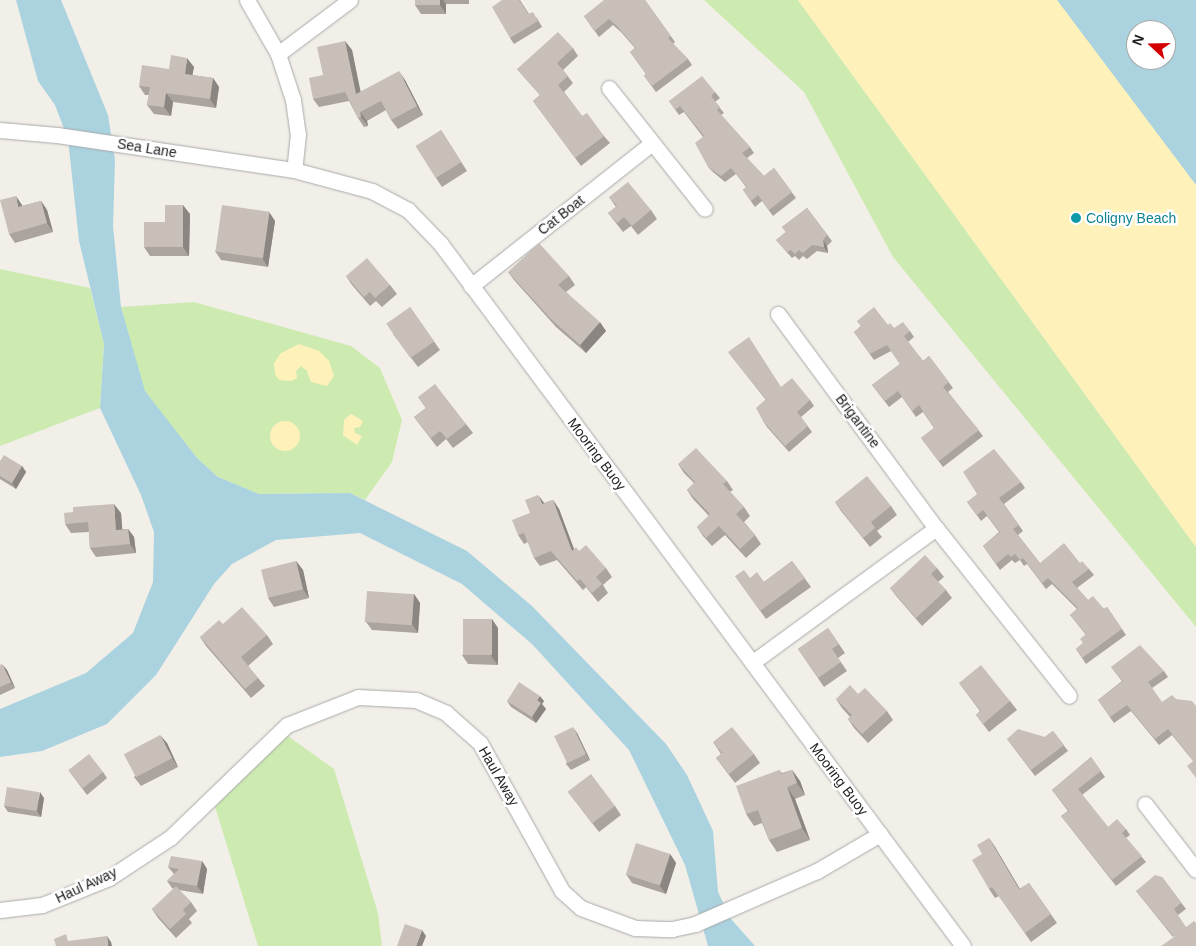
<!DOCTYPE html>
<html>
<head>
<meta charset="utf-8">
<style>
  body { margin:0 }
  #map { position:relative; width:1196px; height:946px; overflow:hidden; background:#f2efe9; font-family:Arial,sans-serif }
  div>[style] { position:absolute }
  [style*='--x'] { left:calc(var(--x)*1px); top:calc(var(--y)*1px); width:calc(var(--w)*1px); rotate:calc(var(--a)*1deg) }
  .grass>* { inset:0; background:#cdebb0 }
  .sand>* { inset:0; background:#fff1ba }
  .round { border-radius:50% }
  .water>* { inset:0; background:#aad3df }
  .roads { filter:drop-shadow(0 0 1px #a9a9a9) drop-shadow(0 0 1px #a9a9a9) }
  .street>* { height:15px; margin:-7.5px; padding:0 7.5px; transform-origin:7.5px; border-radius:7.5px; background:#fff }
  .wall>* { inset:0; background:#aba49e }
  .shaded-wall>* { inset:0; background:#8b8681 }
  .building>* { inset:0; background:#c7bfb8; transform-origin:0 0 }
  .dots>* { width:14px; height:14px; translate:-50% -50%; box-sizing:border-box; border:2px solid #fff; border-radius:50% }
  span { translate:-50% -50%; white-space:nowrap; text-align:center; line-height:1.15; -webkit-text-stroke:5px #fff; paint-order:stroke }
  .street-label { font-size:14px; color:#222 }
  .culture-label { font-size:14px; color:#0d838f }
  .left { translate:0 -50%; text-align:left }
  .north { position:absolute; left:1126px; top:20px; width:50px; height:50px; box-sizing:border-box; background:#fff; border:1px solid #a7a7a7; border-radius:50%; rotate:291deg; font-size:14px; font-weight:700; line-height:20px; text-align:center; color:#222 }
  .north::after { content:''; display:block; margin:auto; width:18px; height:22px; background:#d40000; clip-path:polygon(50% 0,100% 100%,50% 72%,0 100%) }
</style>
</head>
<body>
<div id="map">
  <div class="grass">
    <i style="clip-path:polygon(704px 0,798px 0,1196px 547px,1196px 627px,893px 257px,804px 92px)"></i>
    <i style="clip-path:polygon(0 269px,90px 288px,104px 344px,100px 408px,0 446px)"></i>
    <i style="clip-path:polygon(194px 302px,351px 346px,380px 368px,402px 420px,392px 462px,365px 500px,350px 493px,259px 494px,218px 477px,197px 458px,144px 391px,121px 307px)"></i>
    <i style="clip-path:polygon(285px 734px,334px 769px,378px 913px,382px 946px,258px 946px,215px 807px)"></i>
  </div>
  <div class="sand">
    <i style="clip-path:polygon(evenodd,798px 0,1187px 0,1196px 12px,1196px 547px,798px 0,1136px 30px,1166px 30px,1166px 60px,1136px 60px,1136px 30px)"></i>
    <i style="clip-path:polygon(299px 344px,319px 351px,329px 361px,334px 376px,327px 386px,311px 382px,307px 371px,301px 366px,296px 371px,297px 378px,291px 381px,279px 380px,275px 374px,274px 363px,281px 353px)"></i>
    <i style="clip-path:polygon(351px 414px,363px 421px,360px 427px,354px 428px,355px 433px,362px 436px,357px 445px,343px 435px,344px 420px)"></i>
    <i class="round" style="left:270px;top:421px;width:30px;height:30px"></i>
  </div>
  <div class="water">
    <i style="clip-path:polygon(16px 0,61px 0,108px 115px,115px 160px,113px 226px,121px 307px,145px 391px,197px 458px,218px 477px,259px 494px,350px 493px,467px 551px,532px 606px,666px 744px,687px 775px,713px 831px,718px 892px,731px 919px,755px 946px,708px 946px,685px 865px,629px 750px,532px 644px,462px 584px,360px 533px,276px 540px,232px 564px,214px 584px,156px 675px,107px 724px,42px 751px,0 757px,0 709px,86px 673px,133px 633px,153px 582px,154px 532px,141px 495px,100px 408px,104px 344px,79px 241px,68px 139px,55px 105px,38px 81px)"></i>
    <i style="clip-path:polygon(evenodd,1057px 0,1196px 0,1196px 185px,1193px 181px,1057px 0,1136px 30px,1166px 30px,1166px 60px,1136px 60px,1136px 30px)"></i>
  </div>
  <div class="roads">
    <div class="street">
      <i style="--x:247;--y:0;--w:62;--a:60.1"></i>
      <i style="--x:278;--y:54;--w:48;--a:71.9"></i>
      <i style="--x:293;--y:100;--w:34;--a:82"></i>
      <i style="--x:298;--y:134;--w:36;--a:96"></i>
      <i style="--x:278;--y:54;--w:90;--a:-36.9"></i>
      <i style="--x:609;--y:88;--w:154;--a:51.6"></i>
      <i style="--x:0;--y:130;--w:57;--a:5"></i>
      <i style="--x:57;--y:135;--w:240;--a:8.4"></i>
      <i style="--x:294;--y:170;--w:81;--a:15.1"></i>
      <i style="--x:372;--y:191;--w:41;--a:27.8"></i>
      <i style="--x:408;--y:210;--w:46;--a:45.9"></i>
      <i style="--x:440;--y:243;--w:876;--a:53.35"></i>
      <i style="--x:471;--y:286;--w:229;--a:-38.3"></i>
      <i style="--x:778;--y:314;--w:266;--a:53.6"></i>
      <i style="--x:936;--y:528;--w:214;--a:51.6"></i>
      <i style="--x:753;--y:662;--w:227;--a:-36.2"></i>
      <i style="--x:1145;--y:804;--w:83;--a:52.3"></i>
      <i style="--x:0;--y:910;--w:42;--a:-6.8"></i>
      <i style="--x:42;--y:905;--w:72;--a:-21.9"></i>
      <i style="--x:109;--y:878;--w:74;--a:-33.5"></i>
      <i style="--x:171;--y:837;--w:161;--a:-44"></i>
      <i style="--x:287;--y:725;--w:76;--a:-21.5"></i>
      <i style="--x:358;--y:697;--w:58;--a:3"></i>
      <i style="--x:416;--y:700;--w:33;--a:23"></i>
      <i style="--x:446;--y:713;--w:45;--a:41.4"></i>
      <i style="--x:480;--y:743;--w:169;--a:61"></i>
      <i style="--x:562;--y:891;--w:25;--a:42"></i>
      <i style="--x:581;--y:908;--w:58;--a:20.3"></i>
      <i style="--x:635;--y:928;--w:37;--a:2"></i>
      <i style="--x:672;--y:929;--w:24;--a:-12"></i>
      <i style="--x:695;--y:924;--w:133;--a:-23.5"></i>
      <i style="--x:817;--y:871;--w:73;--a:-30.4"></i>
    </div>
  </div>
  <div class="wall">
    <i style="clip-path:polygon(415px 0,469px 0,469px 4px,446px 4px,446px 14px,421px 14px,415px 5px)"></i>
    <i style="clip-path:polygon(502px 0,520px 0,529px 14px,537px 18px,542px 27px,514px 44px,510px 38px)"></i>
    <i style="clip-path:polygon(645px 0,675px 42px,673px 44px,688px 59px,692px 65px,656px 92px,644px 76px,646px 74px,630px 52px,635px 48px,621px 32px,613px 25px,599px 37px,584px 16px)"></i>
    <i style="clip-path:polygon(345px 41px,352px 50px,360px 92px,405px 80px,423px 115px,398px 129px,391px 120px,386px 110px,367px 121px,368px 126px,364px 127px,358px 118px,349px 101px,319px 107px,313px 99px,323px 75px)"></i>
    <i style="clip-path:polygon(573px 48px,578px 56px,563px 70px,573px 83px,564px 92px,582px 116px,604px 136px,610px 143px,581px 166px,533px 101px,540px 95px,523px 76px,517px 69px)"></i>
    <i style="clip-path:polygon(194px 67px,192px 75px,213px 78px,219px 87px,216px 108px,173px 102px,171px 116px,154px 114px,147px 105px,149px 95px,145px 95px,139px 86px,169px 69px)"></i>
    <i style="clip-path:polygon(715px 92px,720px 98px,715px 102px,724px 113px,721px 115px,750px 147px,754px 153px,747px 158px,764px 176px,774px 168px,796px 198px,773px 216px,762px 201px,755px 207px,743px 190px,746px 187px,736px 174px,725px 182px,713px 172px,708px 167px,703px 137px,684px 112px,679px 115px,669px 101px)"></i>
    <i style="clip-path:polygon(441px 130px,467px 171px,442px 187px,436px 178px)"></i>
    <i style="clip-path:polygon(609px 197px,651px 210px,657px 219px,638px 235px,631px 226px,623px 232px,608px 213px,616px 207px)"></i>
    <i style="clip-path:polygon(41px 201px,47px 210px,53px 232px,15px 243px,9px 234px,22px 205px,22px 206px)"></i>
    <i style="clip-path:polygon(807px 208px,832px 241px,827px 246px,828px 253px,817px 251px,807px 259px,803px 256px,799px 260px,795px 256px,792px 258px,776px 240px,786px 232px,782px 227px)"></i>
    <i style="clip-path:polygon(269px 212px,275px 221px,268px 267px,221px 260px,215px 251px)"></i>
    <i style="clip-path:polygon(190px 214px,189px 256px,150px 256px,144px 247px,165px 222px)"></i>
    <i style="clip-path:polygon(508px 272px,569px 276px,575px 285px,566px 292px,606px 331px,586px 353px,556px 327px,514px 280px)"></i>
    <i style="clip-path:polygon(346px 276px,390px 285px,397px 294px,382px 307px,376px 301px,370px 306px,352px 285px)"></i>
    <i style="clip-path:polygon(410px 307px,440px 350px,418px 367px,393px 334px)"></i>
    <i style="clip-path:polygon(857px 321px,888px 325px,894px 328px,910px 331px,914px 337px,908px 342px,923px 361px,929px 356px,953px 388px,948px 392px,983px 436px,943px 467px,921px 438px,934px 428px,923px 412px,916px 417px,902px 397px,889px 407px,872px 385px,900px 364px,891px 351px,874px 360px,854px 332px,861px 326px)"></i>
    <i style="clip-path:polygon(728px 352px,781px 387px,810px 400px,814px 406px,801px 417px,812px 432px,789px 452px,767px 427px,763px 421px,766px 400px)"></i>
    <i style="clip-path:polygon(418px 397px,466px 424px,473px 433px,453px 448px,446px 439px,437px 447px,414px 417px,426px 408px)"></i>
    <i style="clip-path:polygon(0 461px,22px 466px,26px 472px,16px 489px,0 479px)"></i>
    <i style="clip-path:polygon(678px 464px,727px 481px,733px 490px,730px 492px,744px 507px,750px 516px,744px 522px,755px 535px,761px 544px,746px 558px,725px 535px,712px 546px,703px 536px,697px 527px,709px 516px,693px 499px,687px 490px,694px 483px,684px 473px)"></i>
    <i style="clip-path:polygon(1021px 482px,1025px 488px,1004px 504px,1023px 531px,1018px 535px,1040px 563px,1080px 563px,1089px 569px,1094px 575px,1077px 588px,1088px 600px,1104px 609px,1107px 607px,1126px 635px,1086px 664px,1076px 649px,1083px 643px,1086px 635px,1070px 615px,1077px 609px,1052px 584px,1046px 589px,1027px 564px,1024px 566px,1020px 560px,1015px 563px,1012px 560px,1000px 570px,983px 546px,999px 532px,987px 516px,981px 521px,967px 502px)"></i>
    <i style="clip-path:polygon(553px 500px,559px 509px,574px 549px,579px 551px,606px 568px,612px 577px,603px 585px,608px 593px,598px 602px,586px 587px,583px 590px,557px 560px,540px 566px,534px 558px,528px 542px,524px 544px,518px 535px,530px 513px,544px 503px)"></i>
    <i style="clip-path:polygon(835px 502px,891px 506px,897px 515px,877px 531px,882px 537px,870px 547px,841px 511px)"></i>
    <i style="clip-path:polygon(121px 513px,122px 529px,128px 529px,134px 537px,136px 553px,96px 557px,90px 548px,89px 532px,71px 533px,65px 524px)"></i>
    <i style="clip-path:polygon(296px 561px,303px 570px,309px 598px,274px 607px,268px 598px)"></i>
    <i style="clip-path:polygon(792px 561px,811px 587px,766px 619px,735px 576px,750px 578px,764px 582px)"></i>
    <i style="clip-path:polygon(937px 568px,944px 577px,938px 582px,946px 590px,952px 598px,922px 626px,897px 597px,890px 588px)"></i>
    <i style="clip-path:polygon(414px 594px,420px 603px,418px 633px,372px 630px,366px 622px)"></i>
    <i style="clip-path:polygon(223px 624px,267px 635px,273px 644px,248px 666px,258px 678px,265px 686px,251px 698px,206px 646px,200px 637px)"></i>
    <i style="clip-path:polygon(498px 628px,498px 665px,468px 664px,462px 655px)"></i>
    <i style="clip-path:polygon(828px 628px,845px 653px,838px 658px,847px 671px,824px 687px,798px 649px)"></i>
    <i style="clip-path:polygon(0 665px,7px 670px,15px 688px,0 695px)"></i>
    <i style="clip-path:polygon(1111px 667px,1164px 671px,1168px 677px,1152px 688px,1193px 761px,1172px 735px,1159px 745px,1131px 711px,1114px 723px,1098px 700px,1122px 681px)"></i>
    <i style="clip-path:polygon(959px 683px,1010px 701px,1017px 710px,989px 732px,976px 715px,980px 711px)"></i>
    <i style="clip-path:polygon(858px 694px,887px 711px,893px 720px,868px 743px,854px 728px,848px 719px,850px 717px,842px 708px,836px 699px)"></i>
    <i style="clip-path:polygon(507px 701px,544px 701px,542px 704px,546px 709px,536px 723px,511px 707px)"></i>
    <i style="clip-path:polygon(1053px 731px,1068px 751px,1035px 776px,1007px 739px,1045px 737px)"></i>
    <i style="clip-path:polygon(577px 733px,590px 760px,571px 770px,566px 764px)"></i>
    <i style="clip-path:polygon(713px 742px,754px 754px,760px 763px,735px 783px,716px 758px,721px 754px)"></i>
    <i style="clip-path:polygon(167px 743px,178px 767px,141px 786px,134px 777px)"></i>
    <i style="clip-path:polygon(1091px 757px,1105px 777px,1082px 795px,1108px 827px,1126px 829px,1130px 835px,1126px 838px,1146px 862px,1116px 886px,1061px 816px,1068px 811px,1052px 790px)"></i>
    <i style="clip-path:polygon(779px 770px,782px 773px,792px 770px,800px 781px,805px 795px,795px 799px,810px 840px,777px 852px,769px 840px,762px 823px,754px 826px,746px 814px)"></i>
    <i style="clip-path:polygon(69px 771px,103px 772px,107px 778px,87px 795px)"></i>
    <i style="clip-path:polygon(568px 792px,615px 806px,621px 815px,599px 832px)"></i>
    <i style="clip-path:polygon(44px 798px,41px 817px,8px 812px,4px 806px)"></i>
    <i style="clip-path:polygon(989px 838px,995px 847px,1020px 889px,1029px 883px,1057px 923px,1031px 942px,999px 896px,995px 898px,989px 889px,982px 854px)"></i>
    <i style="clip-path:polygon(670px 854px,676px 863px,666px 894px,632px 883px,626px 874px)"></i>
    <i style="clip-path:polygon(202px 861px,207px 869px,203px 894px,179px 890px,191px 902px,197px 911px,189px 919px,192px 923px,176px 938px,158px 918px,152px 909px,174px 889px,172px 888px,167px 881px,174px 874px,168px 867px)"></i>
    <i style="clip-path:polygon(1162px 877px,1186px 909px,1178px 915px,1173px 937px,1136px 891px)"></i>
  </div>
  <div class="shaded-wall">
    <i style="clip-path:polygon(440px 0,443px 0,446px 4px,446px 14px,440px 5px)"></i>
    <i style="clip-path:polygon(345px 41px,352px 50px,363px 103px,356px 94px)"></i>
    <i style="clip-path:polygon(187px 58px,194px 67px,191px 83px,185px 74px)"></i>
    <i style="clip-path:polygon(399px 71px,405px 80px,423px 115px,417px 106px)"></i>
    <i style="clip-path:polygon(213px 78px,219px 87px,216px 108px,210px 99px)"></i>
    <i style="clip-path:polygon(166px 93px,173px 102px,171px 116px,164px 107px)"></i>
    <i style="clip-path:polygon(360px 112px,367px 121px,368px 126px,361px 117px)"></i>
    <i style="clip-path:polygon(16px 196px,22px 205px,25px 216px,18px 207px)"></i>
    <i style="clip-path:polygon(41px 201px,47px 210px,53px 232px,47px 223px)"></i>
    <i style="clip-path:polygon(183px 205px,190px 214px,189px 256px,183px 247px)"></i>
    <i style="clip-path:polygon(269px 212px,275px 221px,268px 267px,262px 258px)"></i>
    <i style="clip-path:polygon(823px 240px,827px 246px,828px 253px,824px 247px)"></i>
    <i style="clip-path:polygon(600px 322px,606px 331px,586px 353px,580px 345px)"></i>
    <i style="clip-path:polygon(22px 466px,26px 472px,16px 489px,12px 483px)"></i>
    <i style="clip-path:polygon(538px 495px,545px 504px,542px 504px)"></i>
    <i style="clip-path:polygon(553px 500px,559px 509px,578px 560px,572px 551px)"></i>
    <i style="clip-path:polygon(114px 504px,121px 513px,123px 539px,116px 530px)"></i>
    <i style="clip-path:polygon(128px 529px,134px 537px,136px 553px,130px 544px)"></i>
    <i style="clip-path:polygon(296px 561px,303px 570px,309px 598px,303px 589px)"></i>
    <i style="clip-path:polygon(414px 594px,420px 603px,418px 633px,412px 624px)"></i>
    <i style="clip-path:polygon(492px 619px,498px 628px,498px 665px,491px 656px)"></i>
    <i style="clip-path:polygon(2px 664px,7px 670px,15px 688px,11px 682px)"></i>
    <i style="clip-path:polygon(540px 696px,544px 701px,542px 704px,546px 709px,536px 723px,532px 717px,537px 700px)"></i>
    <i style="clip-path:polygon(573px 727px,577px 733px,590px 760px,586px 754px)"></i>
    <i style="clip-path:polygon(160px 735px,167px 743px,178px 767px,172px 758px)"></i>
    <i style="clip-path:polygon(792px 770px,800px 781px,805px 795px,797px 783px)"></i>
    <i style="clip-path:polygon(787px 787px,795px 799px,810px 840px,802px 828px)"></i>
    <i style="clip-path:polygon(40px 792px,44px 798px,41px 817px,37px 811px)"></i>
    <i style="clip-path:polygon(989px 838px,995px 847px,1025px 898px,1019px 889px)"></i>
    <i style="clip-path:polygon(670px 854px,676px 863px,666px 894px,659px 885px)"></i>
    <i style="clip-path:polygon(202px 861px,207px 869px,203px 894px,197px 886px)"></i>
    <i style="clip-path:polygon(422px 930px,426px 936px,422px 946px,416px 946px)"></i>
    <i style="clip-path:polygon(107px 936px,111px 942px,112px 946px,108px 946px)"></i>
  </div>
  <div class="building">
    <i style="left:415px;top:0;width:25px;height:5px"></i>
    <i style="clip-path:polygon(502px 0,519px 0,528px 14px,533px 12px,538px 21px,510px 38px,492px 7px)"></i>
    <i style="clip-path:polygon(604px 0,645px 0,671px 36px,668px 38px,688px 59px,652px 86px,644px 76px,646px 73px,630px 52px,636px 48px,617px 26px,609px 19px,594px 31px,584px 16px)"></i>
    <i style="clip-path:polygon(558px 32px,573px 48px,557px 63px,568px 76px,558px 85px,582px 116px,587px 113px,604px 136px,575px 158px,533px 101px,540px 95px,517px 69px)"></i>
    <i style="clip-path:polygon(345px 41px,356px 94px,399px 71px,417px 106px,391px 120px,381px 101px,360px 112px,361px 117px,358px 118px,345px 92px,313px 99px,309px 78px,323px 75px,317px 47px)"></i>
    <i style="clip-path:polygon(171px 55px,187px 58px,185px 74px,213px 78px,210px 99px,166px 93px,164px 107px,147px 105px,150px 87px,139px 86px,142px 65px,169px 69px)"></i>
    <i style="clip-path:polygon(702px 76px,715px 92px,711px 96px,720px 107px,717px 110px,750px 147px,742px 153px,764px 176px,774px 168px,792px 192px,769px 210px,758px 195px,751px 201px,743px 190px,747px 187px,731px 168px,721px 176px,708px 167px,695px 143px,704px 136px,680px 106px,675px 110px,669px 101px)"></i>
    <i style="left:441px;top:130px;width:38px;height:30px;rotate:58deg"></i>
    <i style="clip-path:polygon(628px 182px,651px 210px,632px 226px,624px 217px,617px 223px,608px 213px,617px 206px,609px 197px)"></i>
    <i style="clip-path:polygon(16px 196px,18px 207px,41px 201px,47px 223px,9px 234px,0 200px)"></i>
    <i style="clip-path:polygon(165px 205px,183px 205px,183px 247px,144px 247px,144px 222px,165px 222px)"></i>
    <i style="left:222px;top:205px;width:48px;height:47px;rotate:8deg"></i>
    <i style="clip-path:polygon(807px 208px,827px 235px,823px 240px,824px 247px,812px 245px,803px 253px,799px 250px,795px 254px,791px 250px,787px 252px,776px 240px,786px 232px,782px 227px)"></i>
    <i style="clip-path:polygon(539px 243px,569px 276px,558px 285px,600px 322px,580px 345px,550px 318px,508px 272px)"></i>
    <i style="clip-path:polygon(367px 258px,390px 285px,375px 298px,370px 292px,364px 297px,346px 276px)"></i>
    <i style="left:410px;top:307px;width:42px;height:29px;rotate:55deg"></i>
    <i style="clip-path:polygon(874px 307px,888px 325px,890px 323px,894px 328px,903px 322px,910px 331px,904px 336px,923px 361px,929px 356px,949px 382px,943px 387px,979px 430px,939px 461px,921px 438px,934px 428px,919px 405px,912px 411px,898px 391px,885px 401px,872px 385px,900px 364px,887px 345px,870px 354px,854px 332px,861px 326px,857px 321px)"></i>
    <i style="clip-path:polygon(749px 337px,781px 387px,792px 378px,810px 400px,797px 412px,808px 426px,785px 446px,763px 421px,756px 408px,766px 399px,728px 352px)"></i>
    <i style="clip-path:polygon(435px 384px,466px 424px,447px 439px,440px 431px,431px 438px,414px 417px,426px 408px,418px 397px)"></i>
    <i style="clip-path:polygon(696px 448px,727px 481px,723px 484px,744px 507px,736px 514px,755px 535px,740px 549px,719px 526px,706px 538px,697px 527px,710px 514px,687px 490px,695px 482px,678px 464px)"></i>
    <i style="clip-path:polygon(994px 449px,1021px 482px,999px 498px,1019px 525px,1013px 529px,1040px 563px,1064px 543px,1080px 563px,1082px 561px,1089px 569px,1072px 582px,1088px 600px,1093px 596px,1104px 609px,1107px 607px,1122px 629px,1082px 658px,1076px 649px,1083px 643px,1080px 639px,1086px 634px,1070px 615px,1078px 608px,1048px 578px,1042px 583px,1023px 558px,1020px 560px,1015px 554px,1011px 557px,1008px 554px,996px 564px,983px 546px,1000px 532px,983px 510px,977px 515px,967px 502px,977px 494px,963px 472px)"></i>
    <i style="clip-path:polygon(4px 455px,22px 466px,12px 483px,0 476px,0 461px)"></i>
    <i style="clip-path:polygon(867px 476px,891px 506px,871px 522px,875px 528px,863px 538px,835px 502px)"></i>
    <i style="clip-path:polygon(538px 495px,542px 504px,553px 500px,572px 551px,576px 547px,579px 551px,586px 545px,606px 568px,596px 577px,602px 584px,592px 593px,580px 579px,577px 581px,551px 551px,534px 558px,524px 533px,518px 535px,512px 520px,530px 513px,525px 500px)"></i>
    <i style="clip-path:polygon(114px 504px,116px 530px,128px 529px,130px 544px,90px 548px,88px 522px,65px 524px,64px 513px,73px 512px,73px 507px)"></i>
    <i style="clip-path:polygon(925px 555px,937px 568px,931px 574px,946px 590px,916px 618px,890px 588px)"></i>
    <i style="left:296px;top:561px;width:29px;height:36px;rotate:76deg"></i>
    <i style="clip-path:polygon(792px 561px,805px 578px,760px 611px,735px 576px,744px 570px,750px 578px,757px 572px,764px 582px)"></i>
    <i style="left:367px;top:591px;width:47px;height:31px;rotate:4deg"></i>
    <i style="clip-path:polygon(242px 607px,267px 635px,241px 657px,258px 678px,245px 689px,200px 637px,219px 620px,223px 624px)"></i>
    <i style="left:463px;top:619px;width:29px;height:36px"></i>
    <i style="clip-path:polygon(828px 628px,839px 644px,832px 649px,841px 662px,818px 678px,798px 649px)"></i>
    <i style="clip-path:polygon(1140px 645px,1164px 671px,1148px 682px,1162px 702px,1172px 695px,1176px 699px,1192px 701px,1196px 706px,1196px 778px,1187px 766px,1193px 761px,1168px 729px,1155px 739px,1127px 705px,1110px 717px,1098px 700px,1123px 681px,1111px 667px)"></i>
    <i style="clip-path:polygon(2px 664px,11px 682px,0 687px,0 665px)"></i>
    <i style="clip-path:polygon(981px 665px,1010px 701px,983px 724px,976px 715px,981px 711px,959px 683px)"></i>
    <i style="clip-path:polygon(519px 682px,540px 696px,537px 700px,541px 703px,532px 717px,507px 701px)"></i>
    <i style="clip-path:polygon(850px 685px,858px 694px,865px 688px,887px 711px,862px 734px,848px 719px,852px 715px,836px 699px)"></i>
    <i style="left:573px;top:727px;width:30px;height:21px;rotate:64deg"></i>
    <i style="clip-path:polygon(732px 727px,754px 754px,729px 774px,716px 758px,722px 753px,713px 742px)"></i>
    <i style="clip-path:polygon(1018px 729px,1045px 737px,1053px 731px,1064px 745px,1031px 770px,1007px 739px)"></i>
    <i style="left:160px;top:735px;width:26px;height:41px;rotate:62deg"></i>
    <i style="left:89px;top:754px;width:23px;height:26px;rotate:52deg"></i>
    <i style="clip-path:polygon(1091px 757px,1101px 771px,1078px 789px,1108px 827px,1117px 819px,1126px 829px,1122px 833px,1142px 856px,1112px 880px,1061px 816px,1069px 811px,1052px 790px)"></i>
    <i style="clip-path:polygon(779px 770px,781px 774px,792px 770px,797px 783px,787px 787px,802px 828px,769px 840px,758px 810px,746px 814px,736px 786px)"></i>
    <i style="left:591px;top:774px;width:40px;height:29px;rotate:53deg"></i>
    <i style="left:7px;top:787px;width:33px;height:19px;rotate:9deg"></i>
    <i style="clip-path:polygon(989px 838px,1019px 889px,1029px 883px,1051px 914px,1025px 933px,992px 887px,989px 889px,972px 860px,982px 854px,977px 845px)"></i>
    <i style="left:636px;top:843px;width:36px;height:33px;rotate:18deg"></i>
    <i style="clip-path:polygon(171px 856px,202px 861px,197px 886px,167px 881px,179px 869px,168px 867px)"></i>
    <i style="clip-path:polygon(1155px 875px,1162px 877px,1181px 903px,1174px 909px,1186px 927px,1194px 921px,1196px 923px,1196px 946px,1161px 946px,1174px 937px,1136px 891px)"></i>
    <i style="clip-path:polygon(176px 886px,191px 902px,183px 910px,186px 914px,170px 929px,152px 909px)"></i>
    <i style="clip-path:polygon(405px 924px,422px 930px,416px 946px,397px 946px)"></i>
    <i style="clip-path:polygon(66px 934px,68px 941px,107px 936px,108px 946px,56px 946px,54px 939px)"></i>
  </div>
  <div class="dots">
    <i style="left:1076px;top:218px;background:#0f9aa8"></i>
  </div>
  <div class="street-label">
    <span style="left:147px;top:148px;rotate:9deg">Sea Lane</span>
    <span style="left:561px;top:215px;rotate:-38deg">Cat Boat</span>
    <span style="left:858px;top:421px;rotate:53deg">Brigantine</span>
    <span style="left:597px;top:454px;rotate:53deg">Mooring Buoy</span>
    <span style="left:499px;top:776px;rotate:60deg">Haul Away</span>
    <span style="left:839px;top:779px;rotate:53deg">Mooring Buoy</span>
    <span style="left:86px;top:885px;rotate:-25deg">Haul Away</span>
  </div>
  <div class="culture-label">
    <span class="left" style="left:1086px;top:218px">Coligny Beach</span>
  </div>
  <div class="north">N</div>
</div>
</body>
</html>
